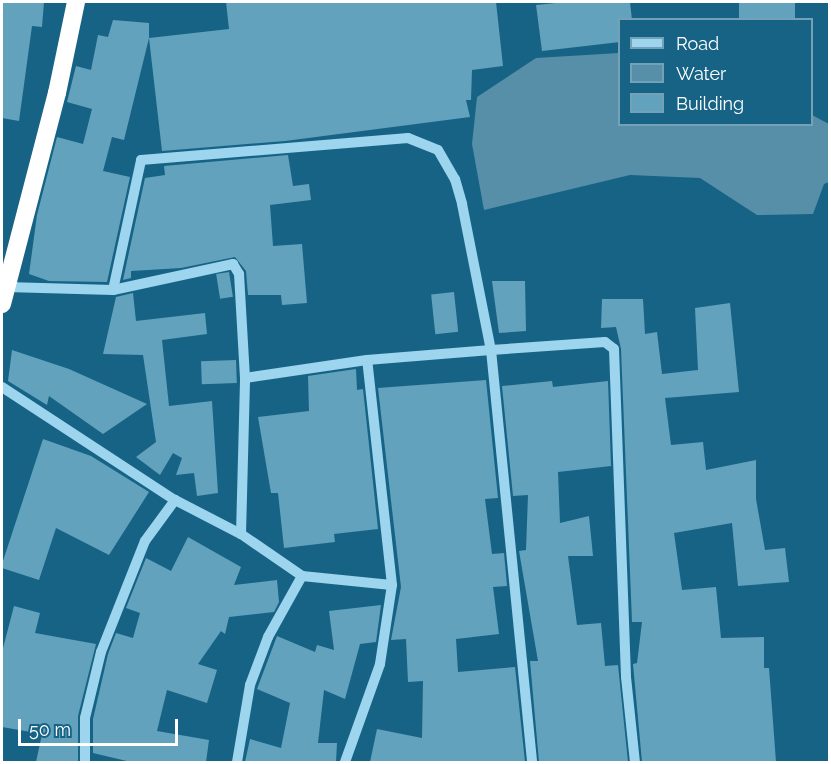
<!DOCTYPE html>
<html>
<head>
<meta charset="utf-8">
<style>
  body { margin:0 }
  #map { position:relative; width:831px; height:764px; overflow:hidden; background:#176386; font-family:Raleway,sans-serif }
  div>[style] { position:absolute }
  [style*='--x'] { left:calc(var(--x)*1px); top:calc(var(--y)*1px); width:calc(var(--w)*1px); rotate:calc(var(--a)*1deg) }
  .water>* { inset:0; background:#578fa8 }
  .building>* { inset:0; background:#62a2bd; transform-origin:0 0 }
  .minor>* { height:10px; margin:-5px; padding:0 5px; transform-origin:5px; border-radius:5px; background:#9cd5ed }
  .highway>* { height:18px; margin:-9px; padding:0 9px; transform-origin:9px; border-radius:9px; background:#fff }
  span { translate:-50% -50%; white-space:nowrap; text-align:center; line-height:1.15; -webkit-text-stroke:6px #176386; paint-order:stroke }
  .frame { position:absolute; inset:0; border:3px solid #fff; pointer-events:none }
  .legend { position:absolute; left:618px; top:18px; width:195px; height:108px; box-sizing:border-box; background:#176386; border:2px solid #74a1b6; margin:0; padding:8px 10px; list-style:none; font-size:18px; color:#fff }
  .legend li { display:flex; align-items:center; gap:12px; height:30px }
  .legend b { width:30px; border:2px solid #74a1b6 }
  .scale { position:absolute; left:18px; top:719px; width:160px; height:27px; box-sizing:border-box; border:3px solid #fff; border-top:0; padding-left:8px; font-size:18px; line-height:21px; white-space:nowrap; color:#fff; -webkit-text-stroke:4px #176386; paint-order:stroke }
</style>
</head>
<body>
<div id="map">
  <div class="water">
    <i style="clip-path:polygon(619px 53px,620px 124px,812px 124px,812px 115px,829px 124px,829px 182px,824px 184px,813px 214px,757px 215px,700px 178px,630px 175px,484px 210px,472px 144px,477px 97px,536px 58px)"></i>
  </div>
  <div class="building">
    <i style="clip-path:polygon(2px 2px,44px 2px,42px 27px,32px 26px,19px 121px,2px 118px)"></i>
    <i style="clip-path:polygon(226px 2px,496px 2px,503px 66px,472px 70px,471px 100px,466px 100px,470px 117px,285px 141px,162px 151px,149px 38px,229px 29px)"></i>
    <i style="clip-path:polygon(566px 2px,630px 2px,632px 20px,620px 20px,620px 42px,542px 51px,536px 5px)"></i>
    <i style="left:739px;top:2px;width:56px;height:18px"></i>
    <i style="clip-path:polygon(113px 20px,149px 23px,149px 38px,124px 140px,112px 137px,103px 171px,130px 177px,107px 282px,49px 281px,29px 274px,37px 215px,57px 137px,83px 144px,92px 109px,67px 102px,76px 66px,91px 70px,98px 35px,108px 37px)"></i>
    <i style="clip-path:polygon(288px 155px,293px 186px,309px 184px,311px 200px,270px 205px,273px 246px,302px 244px,307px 303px,282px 305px,281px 295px,248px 295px,246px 271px,235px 257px,181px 268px,131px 271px,131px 278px,123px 280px,145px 178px,165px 175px,164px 166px)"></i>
    <i style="left:229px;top:272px;width:25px;height:13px;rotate:81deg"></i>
    <i style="clip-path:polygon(492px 281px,525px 281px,526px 331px,499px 333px)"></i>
    <i style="left:454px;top:292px;width:40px;height:23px;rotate:84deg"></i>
    <i style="clip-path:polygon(133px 293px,136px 321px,205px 313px,207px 334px,162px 340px,169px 406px,212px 401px,218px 493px,197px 496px,194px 473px,176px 475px,182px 458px,173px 453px,160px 475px,136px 457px,156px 442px,143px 355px,103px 354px,116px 297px)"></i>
    <i style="clip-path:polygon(602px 299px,643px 299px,645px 334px,657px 332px,662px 374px,698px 370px,695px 308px,730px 303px,739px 392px,665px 398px,671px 445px,703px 442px,706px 470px,756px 460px,756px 499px,765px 550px,785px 548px,789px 582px,738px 586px,732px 523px,674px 533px,682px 590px,716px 587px,721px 638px,764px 637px,764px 668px,769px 668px,776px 762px,642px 762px,633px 664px,637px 663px,642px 622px,632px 622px,621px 349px,616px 327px,601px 328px)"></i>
    <i style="clip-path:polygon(12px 350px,69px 369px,147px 404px,103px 434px,49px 396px,47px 405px,8px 381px)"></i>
    <i style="left:236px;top:360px;width:23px;height:35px;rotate:88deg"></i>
    <i style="clip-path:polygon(356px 369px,357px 390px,363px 389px,378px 529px,334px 534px,335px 542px,284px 548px,278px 493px,271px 493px,258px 417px,309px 411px,308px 376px)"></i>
    <i style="clip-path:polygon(486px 380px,498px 498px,485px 499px,492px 554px,504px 553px,507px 586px,493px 587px,499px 634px,456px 639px,458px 672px,515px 667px,525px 762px,370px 762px,377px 729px,422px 738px,423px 681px,408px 682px,406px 639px,391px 640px,401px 587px,378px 388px)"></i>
    <i style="clip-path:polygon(552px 381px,553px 387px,608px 381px,611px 466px,558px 472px,560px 523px,589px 516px,593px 556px,568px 556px,577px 625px,601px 623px,605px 666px,618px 665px,628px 762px,539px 762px,530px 661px,538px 661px,519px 551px,526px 550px,528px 495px,513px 496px,502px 386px)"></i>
    <i style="clip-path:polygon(43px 439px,91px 456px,149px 492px,109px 555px,56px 528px,39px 580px,2px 568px,2px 564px)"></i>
    <i style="clip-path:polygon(188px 537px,241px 567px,234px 585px,277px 580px,279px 602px,274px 612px,229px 617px,225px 634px,221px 631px,198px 664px,217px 670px,207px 703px,167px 690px,157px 731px,209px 740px,206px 762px,131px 762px,93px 753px,93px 719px,108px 654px,116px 633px,133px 638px,140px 613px,126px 608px,146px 558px,171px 571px)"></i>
    <i style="clip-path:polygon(381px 605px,376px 642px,360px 644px,345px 699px,324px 690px,318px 743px,337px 743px,336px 762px,245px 762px,250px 739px,281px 748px,290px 703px,257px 689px,277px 636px,315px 652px,317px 645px,334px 650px,329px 611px)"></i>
    <i style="clip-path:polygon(14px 606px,40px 613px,35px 633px,96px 644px,78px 716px,78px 762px,36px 762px,42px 734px,2px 727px,2px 652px)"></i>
  </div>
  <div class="minor">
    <i style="--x:6;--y:287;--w:107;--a:1.6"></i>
    <i style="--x:113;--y:290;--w:123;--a:-12.2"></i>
    <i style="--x:233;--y:264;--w:12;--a:59"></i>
    <i style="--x:239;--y:274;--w:104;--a:86.7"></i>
    <i style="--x:245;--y:378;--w:123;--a:-8.4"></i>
    <i style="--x:367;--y:360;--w:124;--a:-4.6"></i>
    <i style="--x:491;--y:350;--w:414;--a:84.3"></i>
    <i style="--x:113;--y:290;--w:133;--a:-77.8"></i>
    <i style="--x:141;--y:160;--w:268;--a:-4.7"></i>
    <i style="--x:408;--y:138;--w:32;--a:22"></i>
    <i style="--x:438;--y:150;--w:34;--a:60"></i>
    <i style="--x:455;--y:179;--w:26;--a:74"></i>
    <i style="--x:462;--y:204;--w:149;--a:78.8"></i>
    <i style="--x:491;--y:350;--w:114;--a:-4"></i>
    <i style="--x:605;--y:342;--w:11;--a:38"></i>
    <i style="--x:614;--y:349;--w:328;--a:87.9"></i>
    <i style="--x:626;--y:677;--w:85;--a:84"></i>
    <i style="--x:2;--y:387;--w:207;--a:33.2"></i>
    <i style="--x:175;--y:500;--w:74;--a:27.3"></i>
    <i style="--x:241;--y:534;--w:156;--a:-88.5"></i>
    <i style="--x:241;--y:534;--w:74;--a:34.5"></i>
    <i style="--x:302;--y:576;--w:90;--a:5.7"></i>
    <i style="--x:85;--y:762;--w:44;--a:-90"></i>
    <i style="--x:85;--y:718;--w:68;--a:-76.4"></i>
    <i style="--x:101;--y:652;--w:119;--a:-68.4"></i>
    <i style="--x:145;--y:541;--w:51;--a:-53.8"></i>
    <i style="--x:237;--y:762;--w:78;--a:-80.4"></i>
    <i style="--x:250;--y:685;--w:51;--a:-69.4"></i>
    <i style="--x:268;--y:637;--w:70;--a:-60.9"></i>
    <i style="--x:345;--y:762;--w:104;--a:-70.3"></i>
    <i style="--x:380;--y:664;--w:80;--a:-81.4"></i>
    <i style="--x:392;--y:585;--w:226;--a:-96.3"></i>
  </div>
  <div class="highway">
    <i style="--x:2;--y:304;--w:218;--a:-75.4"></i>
    <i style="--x:57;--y:93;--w:93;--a:-78.2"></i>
  </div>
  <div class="frame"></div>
  <ul class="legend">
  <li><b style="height:8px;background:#9cd5ed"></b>Road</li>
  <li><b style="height:16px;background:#578fa8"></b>Water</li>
  <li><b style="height:16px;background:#62a2bd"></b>Building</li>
  </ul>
  <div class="scale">50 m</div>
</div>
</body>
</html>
